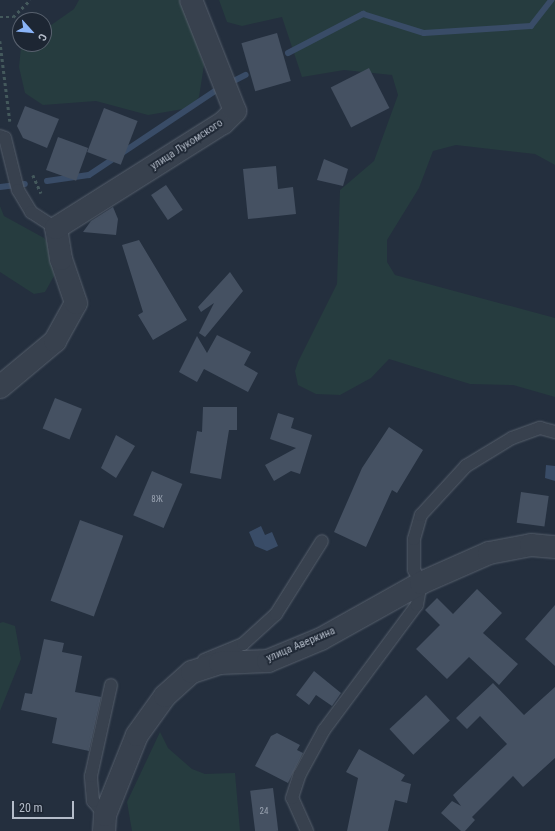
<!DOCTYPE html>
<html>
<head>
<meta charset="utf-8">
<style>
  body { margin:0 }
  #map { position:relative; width:555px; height:831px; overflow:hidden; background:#242f3e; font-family:"Roboto Condensed",sans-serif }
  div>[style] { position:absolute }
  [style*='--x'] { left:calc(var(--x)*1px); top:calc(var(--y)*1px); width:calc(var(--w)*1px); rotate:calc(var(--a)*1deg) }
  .green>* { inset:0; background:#263c3f }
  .water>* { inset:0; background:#394c67 }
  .stream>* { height:6px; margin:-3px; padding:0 3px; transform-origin:3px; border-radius:3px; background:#394c67 }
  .building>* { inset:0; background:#455162; transform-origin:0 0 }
  .path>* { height:2.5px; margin-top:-1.25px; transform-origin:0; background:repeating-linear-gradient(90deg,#44595c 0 3px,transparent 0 6px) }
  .roads { filter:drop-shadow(0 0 1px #565f6c) drop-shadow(0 0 1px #565f6c) }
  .lane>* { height:12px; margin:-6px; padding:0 6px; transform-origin:6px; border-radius:6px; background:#38414e }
  .street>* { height:22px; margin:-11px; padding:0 11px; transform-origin:11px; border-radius:11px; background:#38414e }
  span { translate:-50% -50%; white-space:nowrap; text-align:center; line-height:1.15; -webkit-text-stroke:3.5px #1d2633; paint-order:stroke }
  .number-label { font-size:9px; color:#98a1af }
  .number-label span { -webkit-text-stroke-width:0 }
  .street-label { font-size:11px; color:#b4bcc9 }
  .north { position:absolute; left:12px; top:12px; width:40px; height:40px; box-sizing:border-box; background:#1d2633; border:1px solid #59626f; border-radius:50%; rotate:117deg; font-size:11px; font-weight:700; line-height:16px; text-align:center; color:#b4bcc9 }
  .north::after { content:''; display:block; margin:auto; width:14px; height:18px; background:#8ab4f8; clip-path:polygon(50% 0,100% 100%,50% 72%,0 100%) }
  .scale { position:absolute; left:12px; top:801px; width:62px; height:18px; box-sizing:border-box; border:2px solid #b4bcc9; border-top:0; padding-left:5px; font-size:12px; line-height:14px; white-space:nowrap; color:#b4bcc9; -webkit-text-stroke:3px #1d2633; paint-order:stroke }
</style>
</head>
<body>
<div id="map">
  <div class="green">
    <i style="clip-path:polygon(79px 0,182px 0,204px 65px,199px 97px,189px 108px,148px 115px,96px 101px,43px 105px,25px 93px,19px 67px,21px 47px,44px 44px,44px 30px,74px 9px)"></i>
    <i style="clip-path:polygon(219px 0,555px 0,555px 165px,535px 154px,456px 145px,433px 151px,419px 188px,387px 240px,387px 262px,395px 275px,555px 318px,555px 397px,513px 385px,470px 384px,389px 359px,371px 378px,340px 395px,316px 394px,298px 385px,295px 371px,298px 362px,337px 284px,340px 190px,374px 161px,398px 95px,392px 75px,344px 70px,302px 77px,282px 17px,242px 26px,227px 22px)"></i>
    <i style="clip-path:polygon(0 206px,4px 216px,44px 238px,53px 249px,54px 276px,45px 292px,34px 294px,0 272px)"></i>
    <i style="clip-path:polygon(3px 622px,15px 626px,21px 659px,0 711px,0 623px)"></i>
    <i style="clip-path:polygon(160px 732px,168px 748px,192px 769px,205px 774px,235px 773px,240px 831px,132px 831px,127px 802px)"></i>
  </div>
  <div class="water">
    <i style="clip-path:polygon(546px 465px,555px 466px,555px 481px,545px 478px)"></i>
    <i style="clip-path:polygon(261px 526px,265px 535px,272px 532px,278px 546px,267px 551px,255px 546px,249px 532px)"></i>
  </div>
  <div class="stream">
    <i style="--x:288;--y:53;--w:85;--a:-27.5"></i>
    <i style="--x:363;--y:14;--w:64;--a:17.3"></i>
    <i style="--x:424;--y:33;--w:107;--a:-3.7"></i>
    <i style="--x:531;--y:26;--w:33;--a:-52"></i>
    <i style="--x:47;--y:181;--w:42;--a:-8.1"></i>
    <i style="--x:89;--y:175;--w:155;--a:-33.7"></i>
    <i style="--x:218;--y:89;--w:31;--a:-27"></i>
    <i style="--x:0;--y:187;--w:25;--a:-7"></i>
  </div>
  <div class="building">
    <i style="left:277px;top:33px;width:50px;height:37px;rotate:74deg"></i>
    <i style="left:369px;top:68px;width:45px;height:43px;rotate:63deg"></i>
    <i style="clip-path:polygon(25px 106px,59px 119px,47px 148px,23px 138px,17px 126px)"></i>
    <i style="left:104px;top:108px;width:36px;height:47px;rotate:21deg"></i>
    <i style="left:58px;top:137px;width:32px;height:35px;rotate:20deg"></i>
    <i style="clip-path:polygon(324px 159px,348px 169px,343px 186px,317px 180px)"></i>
    <i style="clip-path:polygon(276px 166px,278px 189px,293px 187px,296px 214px,248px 219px,243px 169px)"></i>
    <i style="left:166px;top:185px;width:30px;height:18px;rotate:56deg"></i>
    <i style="clip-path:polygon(113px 207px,118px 219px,116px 235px,83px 232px,91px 221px)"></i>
    <i style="clip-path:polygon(139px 240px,187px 320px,153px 340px,138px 315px,143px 312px,122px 245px)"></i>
    <i style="clip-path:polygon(230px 272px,243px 291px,205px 337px,199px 333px,214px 303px,201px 312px,198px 307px)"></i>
    <i style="clip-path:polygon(217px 335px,251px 352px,244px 365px,258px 373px,248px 392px,204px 369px,197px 382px,179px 372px,197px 336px,207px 353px)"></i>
    <i style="left:55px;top:398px;width:29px;height:33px;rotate:22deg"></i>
    <i style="clip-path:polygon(203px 407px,237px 407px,237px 430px,229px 430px,221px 479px,190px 473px,197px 431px,202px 432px)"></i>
    <i style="clip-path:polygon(278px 413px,294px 418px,291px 428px,312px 435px,300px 474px,291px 471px,274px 481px,265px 465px,296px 448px,270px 439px)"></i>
    <i style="clip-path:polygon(389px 427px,423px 450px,397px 493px,392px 490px,366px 547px,334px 532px,362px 468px)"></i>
    <i style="clip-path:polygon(116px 435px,135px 446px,116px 478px,101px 468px)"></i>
    <i style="left:152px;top:471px;width:33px;height:48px;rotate:23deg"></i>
    <i style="left:521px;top:492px;width:28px;height:31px;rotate:8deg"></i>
    <i style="left:80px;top:520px;width:46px;height:86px;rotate:20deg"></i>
    <i style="clip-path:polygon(477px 589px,502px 613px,483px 633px,518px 664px,499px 685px,469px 657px,447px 679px,416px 649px,440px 625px,425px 610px,437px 598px,453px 614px)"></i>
    <i style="clip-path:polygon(555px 605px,555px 666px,525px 639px)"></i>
    <i style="clip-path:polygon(44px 639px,64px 643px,62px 652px,82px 656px,75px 692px,101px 697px,89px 751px,52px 743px,57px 718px,21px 710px,25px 693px,32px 694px)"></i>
    <i style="clip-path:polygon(314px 671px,341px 693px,332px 706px,316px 695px,309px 705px,296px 695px)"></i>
    <i style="clip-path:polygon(493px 683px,524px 715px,555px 687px,555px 758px,523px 787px,513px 776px,472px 817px,475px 820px,465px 831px,461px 831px,441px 813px,452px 801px,461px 806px,453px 795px,507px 744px,480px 716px,467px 729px,456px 718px)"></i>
    <i style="left:426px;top:695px;width:35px;height:50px;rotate:47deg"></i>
    <i style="clip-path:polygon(277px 733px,300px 745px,297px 750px,303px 753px,288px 783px,255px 766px,271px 736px)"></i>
    <i style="clip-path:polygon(359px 749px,405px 775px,401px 781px,411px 784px,407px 803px,395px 800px,388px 831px,347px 831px,358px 778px,346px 772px)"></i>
    <i style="left:273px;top:788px;width:43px;height:23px;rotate:83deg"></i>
  </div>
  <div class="path">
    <i style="--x:0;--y:17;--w:13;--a:0"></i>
    <i style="--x:13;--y:17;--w:24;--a:-45"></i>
    <i style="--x:0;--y:41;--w:81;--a:82.9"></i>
    <i style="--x:33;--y:175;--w:20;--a:66"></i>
  </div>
  <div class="roads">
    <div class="lane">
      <i style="--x:0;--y:136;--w:5;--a:22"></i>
      <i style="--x:5;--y:138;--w:54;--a:76"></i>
      <i style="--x:18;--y:190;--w:26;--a:59"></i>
      <i style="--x:31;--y:212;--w:30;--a:33"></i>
      <i style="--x:204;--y:660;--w:42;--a:-22.3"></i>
      <i style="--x:243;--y:644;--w:45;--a:-42.3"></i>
      <i style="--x:276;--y:614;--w:86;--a:-57.8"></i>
      <i style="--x:105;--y:815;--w:18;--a:-131"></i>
      <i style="--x:93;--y:801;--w:25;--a:-95"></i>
      <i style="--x:91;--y:776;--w:93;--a:-77.6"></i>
      <i style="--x:307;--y:831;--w:36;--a:-114"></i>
      <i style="--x:292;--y:798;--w:25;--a:-72"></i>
      <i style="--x:300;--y:774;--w:50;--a:-61.4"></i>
      <i style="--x:324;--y:730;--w:156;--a:-53.4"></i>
      <i style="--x:417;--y:605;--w:22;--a:-80"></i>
      <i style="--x:421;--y:583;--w:15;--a:-118"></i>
      <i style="--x:414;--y:570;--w:31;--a:-90"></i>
      <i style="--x:414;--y:539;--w:25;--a:-74"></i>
      <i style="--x:421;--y:515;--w:67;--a:-47.4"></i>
      <i style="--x:466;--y:466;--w:54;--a:-31.3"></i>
      <i style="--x:512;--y:438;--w:30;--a:-20"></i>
      <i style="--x:540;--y:428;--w:16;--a:15"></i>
    </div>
    <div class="street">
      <i style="--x:0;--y:387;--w:72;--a:-39.9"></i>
      <i style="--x:55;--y:341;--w:43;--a:-61.1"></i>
      <i style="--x:76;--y:303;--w:46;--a:-108.8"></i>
      <i style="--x:61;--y:259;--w:31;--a:-99"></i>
      <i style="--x:56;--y:228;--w:197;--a:-32.2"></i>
      <i style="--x:223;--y:123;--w:17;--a:-45"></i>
      <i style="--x:235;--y:111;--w:119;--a:-111.6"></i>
      <i style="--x:104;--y:831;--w:16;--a:-86"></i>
      <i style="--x:105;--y:815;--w:86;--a:-68.2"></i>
      <i style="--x:137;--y:735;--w:48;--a:-54.3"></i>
      <i style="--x:165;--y:696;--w:36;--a:-42"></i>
      <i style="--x:192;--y:672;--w:29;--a:-18"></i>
      <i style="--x:220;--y:663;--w:48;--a:-2.4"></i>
      <i style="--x:268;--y:661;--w:57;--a:-22.5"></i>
      <i style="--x:321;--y:639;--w:115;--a:-29.2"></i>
      <i style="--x:421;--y:583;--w:74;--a:-23.8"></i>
      <i style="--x:489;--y:553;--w:43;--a:-10.8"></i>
      <i style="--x:531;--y:545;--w:24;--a:5"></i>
    </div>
  </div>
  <div class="number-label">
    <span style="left:157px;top:499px">8Ж</span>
    <span style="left:264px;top:811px">24</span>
  </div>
  <div class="street-label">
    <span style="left:187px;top:145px;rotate:-33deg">улица Лукомского</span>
    <span style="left:301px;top:645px;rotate:-23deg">улица Аверкина</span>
  </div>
  <div class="north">С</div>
  <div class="scale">20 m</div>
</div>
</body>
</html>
